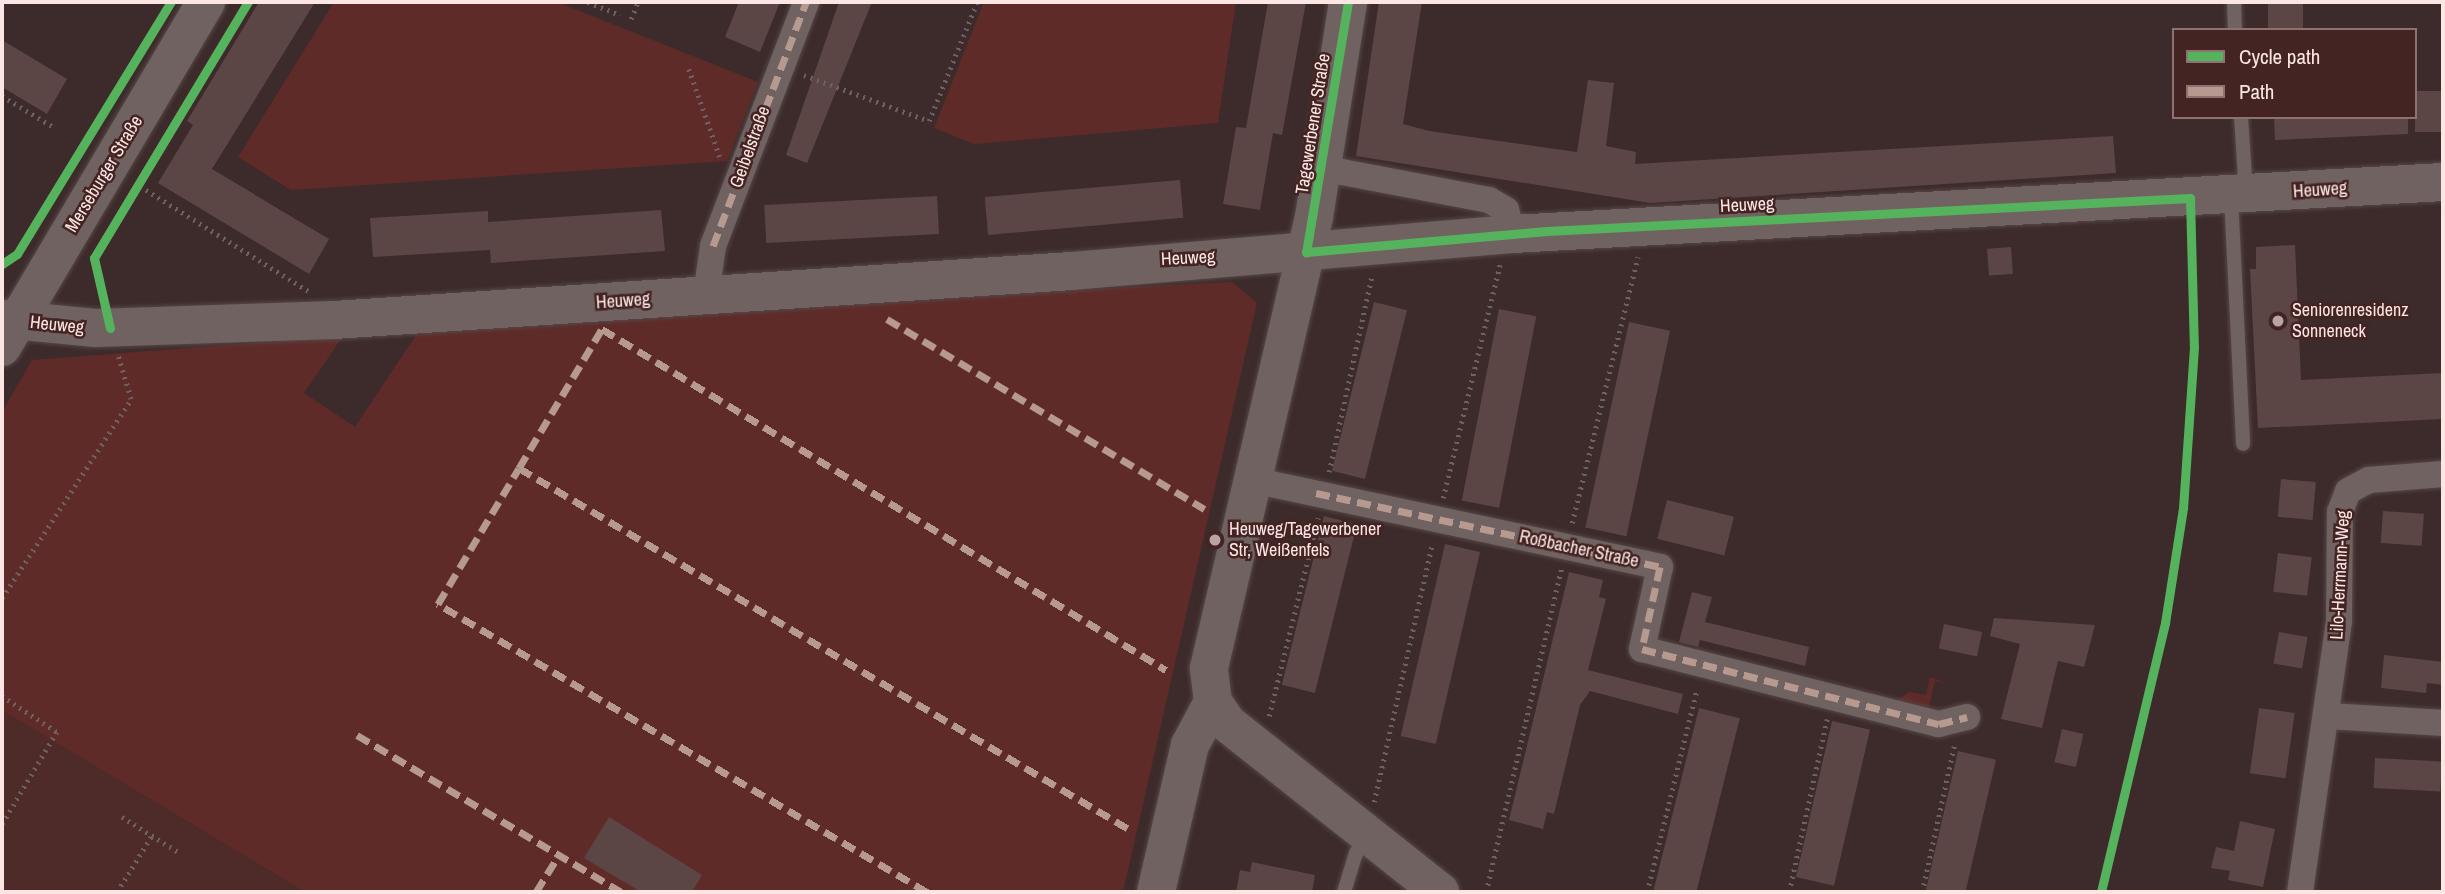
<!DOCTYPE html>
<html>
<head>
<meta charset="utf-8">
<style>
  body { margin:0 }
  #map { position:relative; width:2445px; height:894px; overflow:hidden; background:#3c2b2a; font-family:"Archivo Narrow",sans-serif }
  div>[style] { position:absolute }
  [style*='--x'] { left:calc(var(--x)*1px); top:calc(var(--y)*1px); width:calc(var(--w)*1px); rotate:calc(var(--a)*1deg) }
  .built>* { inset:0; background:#4e2b29 }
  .green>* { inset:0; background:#5f2b29 }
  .building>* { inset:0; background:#5c4545; transform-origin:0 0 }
  .path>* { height:4.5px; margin-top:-2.25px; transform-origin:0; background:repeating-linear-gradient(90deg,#6f6160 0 2px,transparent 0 7px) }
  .roads { filter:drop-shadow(0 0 2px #554746) drop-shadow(0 0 2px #554746) }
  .lane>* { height:14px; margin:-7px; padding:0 7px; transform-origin:7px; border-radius:7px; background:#706261 }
  .street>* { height:26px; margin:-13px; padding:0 13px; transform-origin:13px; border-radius:13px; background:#706261 }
  .secondary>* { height:38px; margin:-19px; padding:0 19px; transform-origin:19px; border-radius:19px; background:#706261 }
  .quiet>* { height:7px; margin-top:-3.5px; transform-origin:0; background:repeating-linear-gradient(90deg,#b69a8f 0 14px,transparent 0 21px) }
  .cycleway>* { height:9px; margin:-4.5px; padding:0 4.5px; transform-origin:4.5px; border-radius:4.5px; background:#56b35d }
  .dots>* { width:19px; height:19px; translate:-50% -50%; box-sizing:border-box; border:4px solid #432423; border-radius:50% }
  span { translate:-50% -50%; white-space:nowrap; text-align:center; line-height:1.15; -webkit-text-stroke:5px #432423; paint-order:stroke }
  .street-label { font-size:18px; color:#fbe6e4 }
  .poi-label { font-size:18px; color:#fbe6e4 }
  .left { translate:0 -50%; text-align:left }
  .frame { position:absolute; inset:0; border:4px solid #fbe6e4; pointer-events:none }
  .legend { position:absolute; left:2172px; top:28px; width:245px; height:91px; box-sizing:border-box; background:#432423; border:2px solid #8d7270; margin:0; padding:9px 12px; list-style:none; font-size:21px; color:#fbe6e4 }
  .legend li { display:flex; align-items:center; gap:14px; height:35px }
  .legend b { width:35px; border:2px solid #8d7270 }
</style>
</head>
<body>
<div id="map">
  <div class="built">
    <i style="clip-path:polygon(2px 710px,273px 873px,305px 892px,2px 892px)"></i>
  </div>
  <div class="green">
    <i style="clip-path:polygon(334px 2px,557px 2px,758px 82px,727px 161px,291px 190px,238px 157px)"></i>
    <i style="clip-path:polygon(984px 2px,1236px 2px,1218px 123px,974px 144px,934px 128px)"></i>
    <i style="clip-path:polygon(1232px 282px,1257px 303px,1123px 892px,305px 892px,2px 710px,2px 412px,32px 360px,343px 336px,304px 393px,355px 427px,418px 332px,612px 312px)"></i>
    <i style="clip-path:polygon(1930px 677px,1948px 684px,1935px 681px,1929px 707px,1941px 711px,1894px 702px,1909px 692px,1926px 695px)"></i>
  </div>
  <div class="building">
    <i style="clip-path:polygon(259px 2px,315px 2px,212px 169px,329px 239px,309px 274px,158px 183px,193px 125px,187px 121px)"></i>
    <i style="clip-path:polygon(739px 2px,780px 2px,760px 52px,725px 37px)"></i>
    <i style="clip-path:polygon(839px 2px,872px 2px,807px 163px,786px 155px)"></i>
    <i style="clip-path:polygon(1268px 2px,1306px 2px,1282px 135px,1273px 133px,1260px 210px,1223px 204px,1236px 127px,1246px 128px)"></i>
    <i style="clip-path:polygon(1379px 2px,1422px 2px,1403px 124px,1429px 131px,1577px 152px,1588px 80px,1614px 83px,1606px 146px,1636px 152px,1635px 164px,2113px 136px,2116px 173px,1650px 203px,1356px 156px)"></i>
    <i style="left:2268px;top:2px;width:35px;height:28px"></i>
    <i style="clip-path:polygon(2px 40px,67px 79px,47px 114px,2px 87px)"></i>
    <i style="left:2443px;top:91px;width:41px;height:28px;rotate:90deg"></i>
    <i style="clip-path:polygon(2274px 117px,2408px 117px,2408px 134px,2275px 140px)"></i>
    <i style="left:1180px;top:180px;width:38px;height:196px;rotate:85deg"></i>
    <i style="left:937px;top:196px;width:38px;height:173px;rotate:87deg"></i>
    <i style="clip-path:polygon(661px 210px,665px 251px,491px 263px,490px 250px,373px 257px,370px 218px,488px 211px,488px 222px)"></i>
    <i style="clip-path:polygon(2295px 245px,2301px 380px,2443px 373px,2443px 419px,2258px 428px,2250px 269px,2256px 269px,2256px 247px)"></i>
    <i style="left:2011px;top:247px;width:27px;height:24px;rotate:86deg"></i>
    <i style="left:1374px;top:302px;width:34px;height:174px;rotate:14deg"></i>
    <i style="left:1499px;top:309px;width:38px;height:195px;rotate:11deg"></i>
    <i style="left:1629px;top:322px;width:42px;height:210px;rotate:12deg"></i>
    <i style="left:2281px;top:479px;width:35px;height:38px;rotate:5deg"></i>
    <i style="left:1667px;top:500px;width:69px;height:40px;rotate:14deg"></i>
    <i style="left:2383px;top:511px;width:41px;height:32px;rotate:4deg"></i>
    <i style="left:1324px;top:516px;width:34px;height:174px;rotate:14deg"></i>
    <i style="left:1445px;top:544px;width:36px;height:197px;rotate:13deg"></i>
    <i style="left:2278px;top:553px;width:34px;height:39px;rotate:7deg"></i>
    <i style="clip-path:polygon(1569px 572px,1603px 580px,1599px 597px,1606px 599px,1588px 670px,1683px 694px,1678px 714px,1590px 691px,1580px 705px,1554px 814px,1547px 812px,1543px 829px,1509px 820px)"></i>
    <i style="clip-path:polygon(1692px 592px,1712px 597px,1705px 622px,1809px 647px,1805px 666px,1700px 640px,1698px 647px,1679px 642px)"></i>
    <i style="clip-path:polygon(1994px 618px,2095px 625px,2084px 667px,2058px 661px,2042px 728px,2001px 719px,2020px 644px,1990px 636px)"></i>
    <i style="left:1944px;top:624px;width:39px;height:25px;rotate:12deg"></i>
    <i style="left:2279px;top:632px;width:29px;height:32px;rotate:10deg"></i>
    <i style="clip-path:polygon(2384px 655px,2443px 662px,2443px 685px,2427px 683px,2426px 693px,2381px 688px)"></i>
    <i style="left:1699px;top:708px;width:42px;height:189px;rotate:14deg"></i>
    <i style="left:2259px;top:708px;width:36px;height:66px;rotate:8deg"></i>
    <i style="left:1832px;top:721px;width:39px;height:160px;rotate:13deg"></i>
    <i style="left:2062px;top:729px;width:22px;height:34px;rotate:13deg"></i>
    <i style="left:1958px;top:751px;width:39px;height:145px;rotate:13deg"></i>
    <i style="left:2375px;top:758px;width:67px;height:30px;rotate:3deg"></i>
    <i style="clip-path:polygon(609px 817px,702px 875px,692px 892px,641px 892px,584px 858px)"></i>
    <i style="clip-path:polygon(2240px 821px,2275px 829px,2263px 887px,2228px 880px,2230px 871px,2211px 868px,2216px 847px,2234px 851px)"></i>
    <i style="clip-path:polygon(1252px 862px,1315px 875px,1312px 892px,1236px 892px,1240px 870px,1250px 872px)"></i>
  </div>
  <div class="path">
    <i style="--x:588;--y:2;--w:35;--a:22"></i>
    <i style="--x:631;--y:19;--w:18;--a:-68"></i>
    <i style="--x:689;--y:69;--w:93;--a:70.6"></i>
    <i style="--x:804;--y:75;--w:133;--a:20.2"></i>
    <i style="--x:929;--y:121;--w:128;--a:-68"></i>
    <i style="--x:2;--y:96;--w:58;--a:31"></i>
    <i style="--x:146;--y:190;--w:191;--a:31.9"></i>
    <i style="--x:1329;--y:472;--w:202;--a:-77.7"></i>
    <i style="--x:1443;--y:498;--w:240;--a:-76.3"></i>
    <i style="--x:1572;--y:523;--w:274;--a:-76.1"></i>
    <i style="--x:2;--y:598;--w:237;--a:-57"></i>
    <i style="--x:131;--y:399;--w:45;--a:-106.8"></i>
    <i style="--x:2;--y:696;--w:66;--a:33.2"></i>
    <i style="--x:57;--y:732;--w:108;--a:120.6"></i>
    <i style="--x:1269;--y:716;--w:204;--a:-76.1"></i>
    <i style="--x:1374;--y:802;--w:264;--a:-77.3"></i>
    <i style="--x:122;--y:817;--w:68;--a:31.8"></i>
    <i style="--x:117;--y:892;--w:67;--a:-58.4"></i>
    <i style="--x:1486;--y:892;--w:332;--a:-76.9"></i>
    <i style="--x:1647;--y:892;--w:209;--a:-76.2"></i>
    <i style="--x:1789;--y:892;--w:177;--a:-77.6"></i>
    <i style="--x:1922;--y:892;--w:149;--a:-77.6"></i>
  </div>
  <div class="roads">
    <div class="lane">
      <i style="--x:2234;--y:2;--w:28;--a:88"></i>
      <i style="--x:2241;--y:117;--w:76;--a:86.2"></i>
      <i style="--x:2231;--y:196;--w:248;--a:87.2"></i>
      <i style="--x:1344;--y:892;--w:41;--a:-72.9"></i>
      <i style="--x:1356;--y:853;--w:21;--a:-51"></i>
    </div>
    <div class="street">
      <i style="--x:1321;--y:168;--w:171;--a:10.8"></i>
      <i style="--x:1489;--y:200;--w:20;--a:30"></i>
      <i style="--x:1506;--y:210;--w:25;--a:74"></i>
      <i style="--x:706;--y:295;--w:49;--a:-81.9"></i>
      <i style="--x:713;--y:246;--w:261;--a:-69.1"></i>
      <i style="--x:1252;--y:480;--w:417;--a:12"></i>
      <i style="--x:1660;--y:567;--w:84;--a:102.4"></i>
      <i style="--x:1642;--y:649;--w:306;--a:14.2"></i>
      <i style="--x:1939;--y:724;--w:29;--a:-14"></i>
      <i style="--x:2329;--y:716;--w:114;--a:3.5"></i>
      <i style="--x:2300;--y:892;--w:274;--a:-81.8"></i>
      <i style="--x:2339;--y:621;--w:109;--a:-89.5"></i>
      <i style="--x:2340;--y:512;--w:22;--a:-69"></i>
      <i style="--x:2348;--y:491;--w:24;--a:-28"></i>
      <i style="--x:2369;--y:480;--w:74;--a:-4.6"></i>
    </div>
    <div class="secondary">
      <i style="--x:2;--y:319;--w:94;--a:5.5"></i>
      <i style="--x:96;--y:328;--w:238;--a:-1.9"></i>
      <i style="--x:334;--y:320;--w:739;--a:-3.8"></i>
      <i style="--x:1071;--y:271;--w:444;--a:-4.8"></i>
      <i style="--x:1513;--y:234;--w:931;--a:-3.2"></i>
      <i style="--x:2;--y:347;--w:401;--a:-59.4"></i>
      <i style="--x:1213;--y:702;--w:25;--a:56"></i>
      <i style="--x:1227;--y:723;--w:272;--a:38.4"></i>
      <i style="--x:1156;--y:892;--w:151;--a:-77"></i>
      <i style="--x:1190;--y:745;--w:49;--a:-61.9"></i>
      <i style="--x:1213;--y:702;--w:34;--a:-97"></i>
      <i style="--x:1209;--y:668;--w:463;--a:-76.9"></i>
      <i style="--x:1314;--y:217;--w:218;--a:-81"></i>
    </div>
  </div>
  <div class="quiet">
    <i style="--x:713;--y:246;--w:261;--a:-69.1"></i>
    <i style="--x:887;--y:319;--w:370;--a:30.9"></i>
    <i style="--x:519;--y:468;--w:162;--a:-59.2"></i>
    <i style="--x:602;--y:329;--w:659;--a:31.16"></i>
    <i style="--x:1316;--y:493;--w:352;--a:12.1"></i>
    <i style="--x:1660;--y:567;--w:84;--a:102.4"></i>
    <i style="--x:1642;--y:649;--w:306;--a:14.2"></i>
    <i style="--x:1939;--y:724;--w:29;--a:-14"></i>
    <i style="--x:357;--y:735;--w:307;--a:30.7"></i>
    <i style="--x:536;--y:892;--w:44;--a:-58.1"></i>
    <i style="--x:927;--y:892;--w:568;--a:-149.5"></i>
    <i style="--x:438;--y:604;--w:158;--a:-59.2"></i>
    <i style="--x:519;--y:468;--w:712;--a:30.63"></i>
  </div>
  <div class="cycleway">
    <i style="--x:1348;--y:2;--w:254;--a:99.5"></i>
    <i style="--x:1306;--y:252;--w:242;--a:-5"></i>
    <i style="--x:1547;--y:231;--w:644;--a:-2.94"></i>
    <i style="--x:2190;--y:198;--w:149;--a:88.5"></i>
    <i style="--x:2194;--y:347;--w:161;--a:93.9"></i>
    <i style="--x:2183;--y:508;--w:116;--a:98.9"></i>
    <i style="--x:2165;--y:623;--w:277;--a:103.4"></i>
    <i style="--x:2;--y:264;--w:18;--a:-34"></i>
    <i style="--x:17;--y:254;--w:295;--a:-58.6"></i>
    <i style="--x:110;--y:328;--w:72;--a:-102.9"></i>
    <i style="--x:94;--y:258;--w:299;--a:-59"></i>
  </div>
  <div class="dots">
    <i style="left:2278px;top:321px;background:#b8a5a3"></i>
    <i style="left:1215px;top:540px;background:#b8a5a3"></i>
  </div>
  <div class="street-label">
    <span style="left:1313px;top:124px;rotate:-81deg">Tagewerbener Straße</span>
    <span style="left:750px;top:147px;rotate:-70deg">Geibelstraße</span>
    <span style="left:104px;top:174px;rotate:-59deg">Merseburger Straße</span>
    <span style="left:2320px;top:190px;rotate:-4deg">Heuweg</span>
    <span style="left:1747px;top:205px;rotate:-3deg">Heuweg</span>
    <span style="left:1188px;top:258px;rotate:-3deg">Heuweg</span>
    <span style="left:623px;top:301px;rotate:-4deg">Heuweg</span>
    <span style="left:57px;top:325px;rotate:6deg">Heuweg</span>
    <span style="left:1579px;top:549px;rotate:12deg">Roßbacher Straße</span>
    <span style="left:2340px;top:575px;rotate:-87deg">Lilo-Herrmann-Weg</span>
  </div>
  <div class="poi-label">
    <span class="left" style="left:2292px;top:321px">Seniorenresidenz<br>Sonneneck</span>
    <span class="left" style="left:1229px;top:540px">Heuweg/Tagewerbener<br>Str, Weißenfels</span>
  </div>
  <div class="frame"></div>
  <ul class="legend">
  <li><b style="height:9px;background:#56b35d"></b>Cycle path</li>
  <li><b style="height:9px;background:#b69a8f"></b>Path</li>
  </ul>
</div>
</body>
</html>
